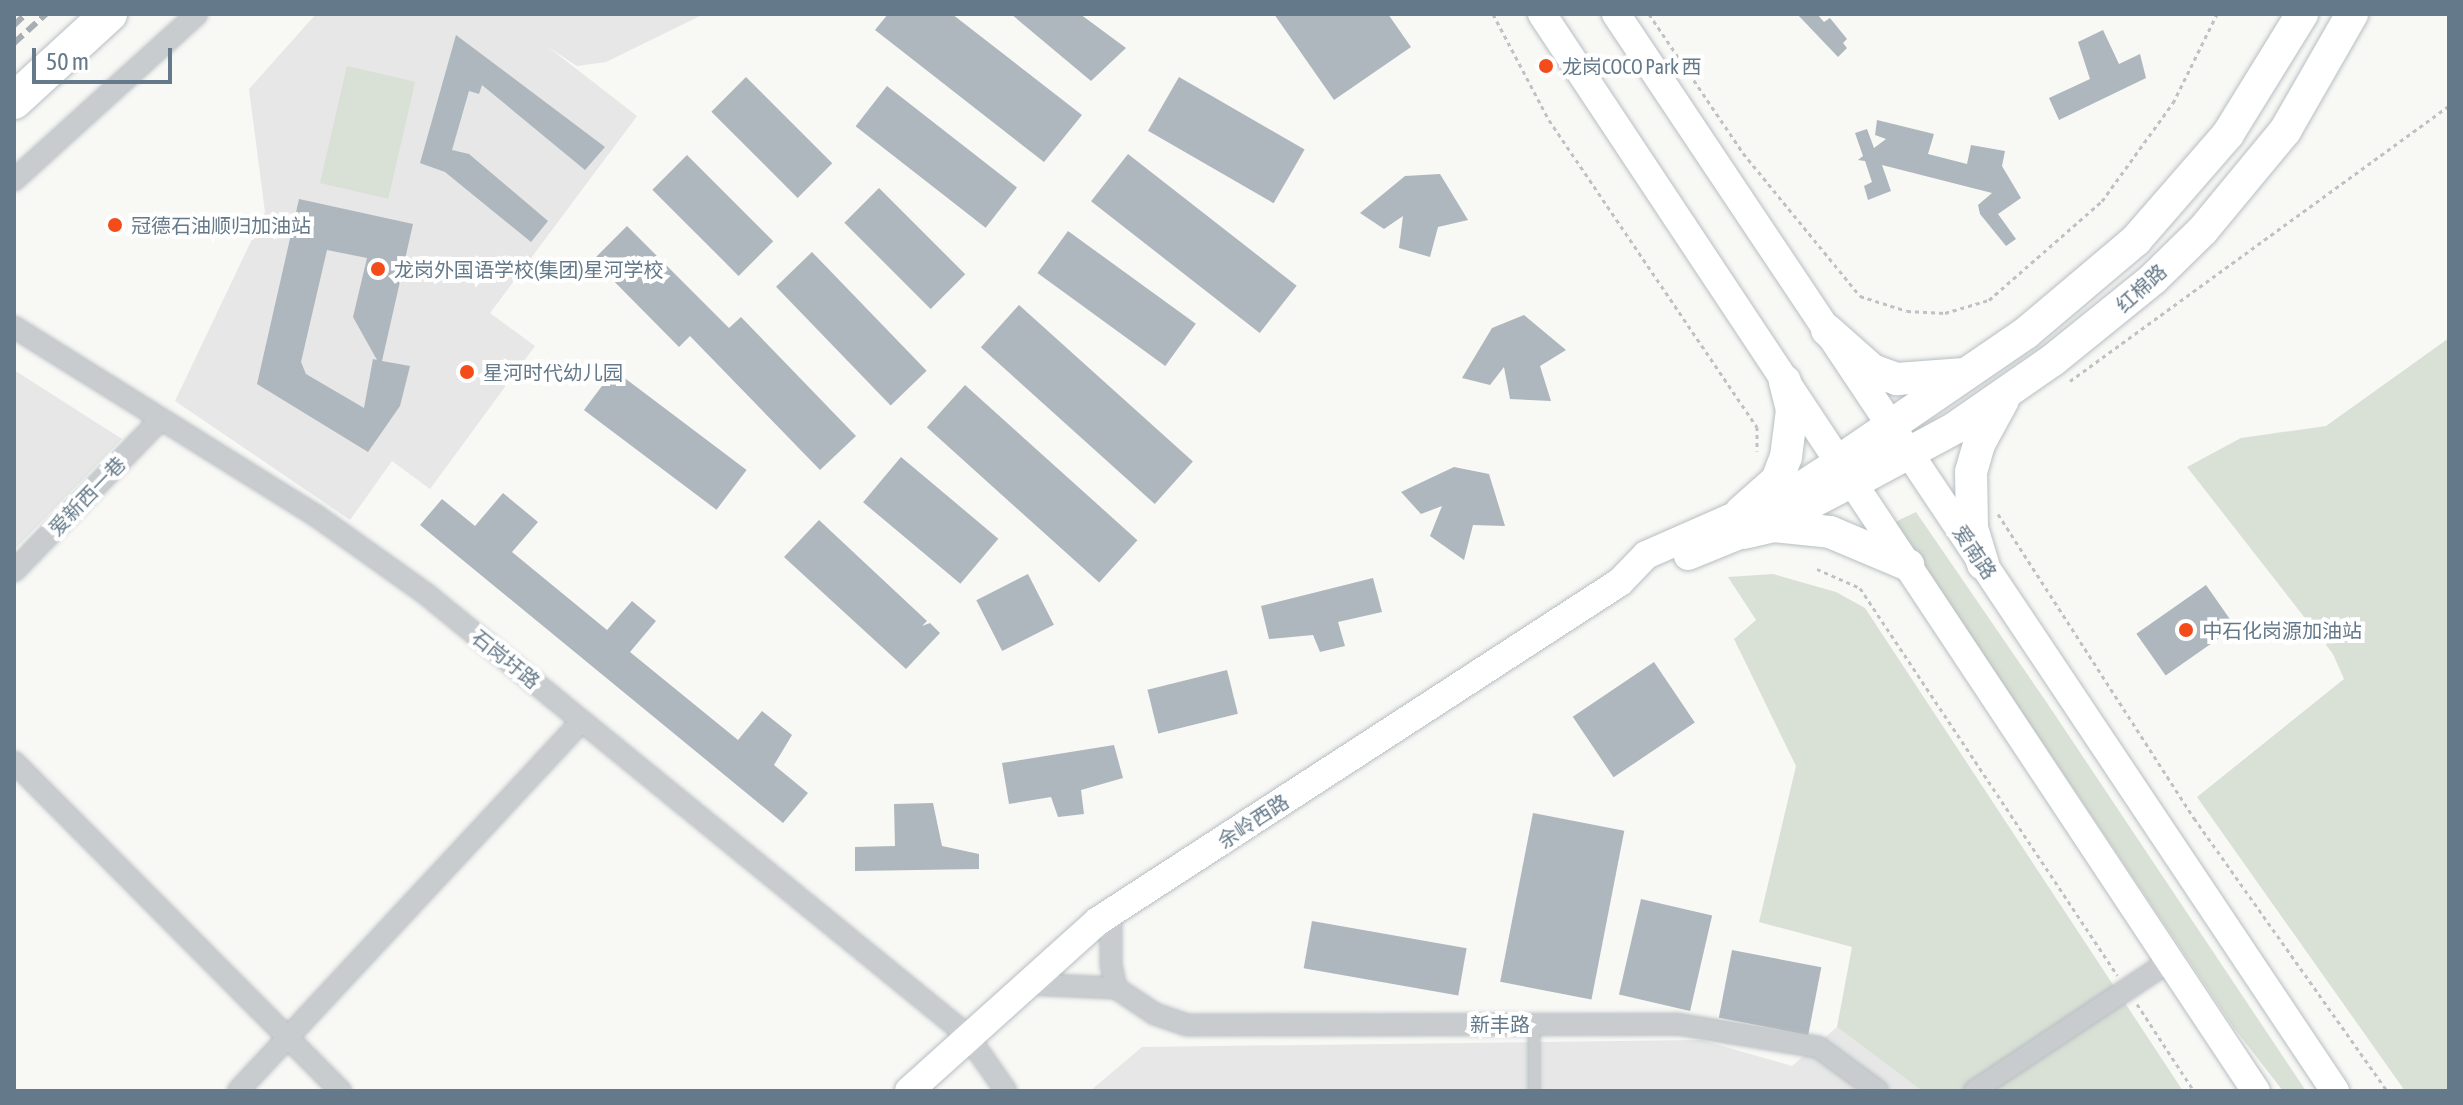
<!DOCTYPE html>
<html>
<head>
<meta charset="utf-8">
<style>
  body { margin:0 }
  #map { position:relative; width:2463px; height:1105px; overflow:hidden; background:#f8f8f5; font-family:"Asap Condensed","Noto Sans SC",sans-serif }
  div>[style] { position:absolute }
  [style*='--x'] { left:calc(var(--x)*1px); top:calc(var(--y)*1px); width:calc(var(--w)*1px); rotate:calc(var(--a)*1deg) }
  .built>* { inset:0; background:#e6e7e6 }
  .green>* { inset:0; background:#d9e1d6; transform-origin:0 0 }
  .building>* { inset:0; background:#aeb7bd; transform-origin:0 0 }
  .path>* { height:3px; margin-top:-1.5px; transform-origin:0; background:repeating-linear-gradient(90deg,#bfc2c4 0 4px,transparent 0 8px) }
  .roads { filter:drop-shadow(0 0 2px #b7bec2) drop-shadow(0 0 2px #b7bec2) }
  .lane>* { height:10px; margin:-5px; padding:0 5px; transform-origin:5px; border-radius:5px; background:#c8cccf }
  .street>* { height:20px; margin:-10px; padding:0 10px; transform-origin:10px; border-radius:10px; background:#c8cccf }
  .secondary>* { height:28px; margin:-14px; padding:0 14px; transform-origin:14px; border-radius:14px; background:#fff }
  .primary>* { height:32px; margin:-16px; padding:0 16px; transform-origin:16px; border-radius:16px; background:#fff }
  .highway>* { height:36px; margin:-18px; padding:0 18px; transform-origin:18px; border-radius:18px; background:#fff }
  .rail>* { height:6px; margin-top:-3px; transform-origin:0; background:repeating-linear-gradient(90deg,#a7aeb4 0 12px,transparent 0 18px) }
  .dots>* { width:22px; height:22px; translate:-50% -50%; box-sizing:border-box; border:4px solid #fff; border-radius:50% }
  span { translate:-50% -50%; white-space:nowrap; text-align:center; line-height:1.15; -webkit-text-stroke:8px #fff; paint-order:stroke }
  .poi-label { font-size:20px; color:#647989 }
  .left { translate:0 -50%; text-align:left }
  .street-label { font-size:20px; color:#647989 }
  .frame { position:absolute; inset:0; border:16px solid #647989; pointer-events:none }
  .scale { position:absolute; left:32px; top:48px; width:140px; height:36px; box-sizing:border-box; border:4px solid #647989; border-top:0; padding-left:10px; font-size:24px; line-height:28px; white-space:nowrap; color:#647989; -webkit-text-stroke:6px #fff; paint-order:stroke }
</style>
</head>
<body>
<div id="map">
  <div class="built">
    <i style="clip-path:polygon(316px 14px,704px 14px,606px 62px,577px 66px,548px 47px,637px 116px,490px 313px,535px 346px,430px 489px,392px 461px,350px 520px,175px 401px,265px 212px,249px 89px)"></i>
    <i style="clip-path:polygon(14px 370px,122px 439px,14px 550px)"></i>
    <i style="clip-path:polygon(1837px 1027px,1922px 1091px,1090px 1091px,1142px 1047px,1701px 1040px,1792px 1066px)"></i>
  </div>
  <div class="green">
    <i style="left:347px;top:66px;width:70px;height:120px;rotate:13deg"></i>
    <i style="clip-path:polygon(2449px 338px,2449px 1091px,2405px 1091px,2197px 797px,2344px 679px,2333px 654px,2187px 467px,2241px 438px,2326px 426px)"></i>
    <i style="clip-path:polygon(1916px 512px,2047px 703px,2306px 1091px,2283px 1091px,2234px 1028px,1895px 522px)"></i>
    <i style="clip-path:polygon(1773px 574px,1836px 592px,1865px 608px,2183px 1091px,1922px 1091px,1837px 1027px,1852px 947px,1759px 922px,1796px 766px,1734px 639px,1756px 620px,1728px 577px)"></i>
  </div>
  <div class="building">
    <i style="clip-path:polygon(888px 14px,952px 14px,1082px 115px,1044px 162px,875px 30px)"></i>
    <i style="clip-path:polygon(1011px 14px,1080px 14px,1126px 48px,1091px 81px)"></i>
    <i style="clip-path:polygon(1274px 14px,1388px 14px,1411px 47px,1334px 100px)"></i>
    <i style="clip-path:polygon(1797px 14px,1817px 14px,1824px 22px,1830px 18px,1847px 39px,1843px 43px,1847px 48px,1838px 57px)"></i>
    <i style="clip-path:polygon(2103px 30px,2119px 64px,2140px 54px,2146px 78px,2059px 120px,2049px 98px,2090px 79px,2078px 42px)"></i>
    <i style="clip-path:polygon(456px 35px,605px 147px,585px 170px,482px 85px,479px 94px,469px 91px,452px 150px,469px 154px,548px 221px,531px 242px,445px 172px,420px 163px)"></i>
    <i style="left:746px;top:77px;width:122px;height:49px;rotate:45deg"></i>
    <i style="left:1179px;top:77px;width:145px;height:62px;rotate:30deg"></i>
    <i style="left:887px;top:86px;width:165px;height:51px;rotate:38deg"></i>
    <i style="clip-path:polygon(1877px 120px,1934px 134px,1928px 154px,1967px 164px,1971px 145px,2005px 151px,2002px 166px,2021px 198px,1998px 214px,2016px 239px,2006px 246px,1980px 214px,1978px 205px,1992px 193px,1882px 165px,1891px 191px,1868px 200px,1864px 186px,1872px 182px,1865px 161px,1858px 160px,1863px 156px,1855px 133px,1867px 129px,1874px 148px,1886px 139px,1875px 135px)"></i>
    <i style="left:1128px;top:154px;width:214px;height:60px;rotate:38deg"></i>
    <i style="left:687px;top:155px;width:122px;height:49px;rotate:45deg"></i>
    <i style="clip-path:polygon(1440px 174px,1468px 220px,1438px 227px,1430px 257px,1399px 248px,1403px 216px,1384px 229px,1360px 213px,1405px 176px)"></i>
    <i style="left:879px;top:188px;width:122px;height:49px;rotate:45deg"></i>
    <i style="clip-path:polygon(evenodd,299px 199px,413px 224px,382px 361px,410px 366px,400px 406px,368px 452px,257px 384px,299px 199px,327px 250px,367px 258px,353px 317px,377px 360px,373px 359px,364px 408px,306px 374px,301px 362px,327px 250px)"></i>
    <i style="clip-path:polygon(627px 226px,729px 328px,741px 317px,856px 436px,820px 470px,690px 336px,679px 347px,593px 260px)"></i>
    <i style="left:1068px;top:231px;width:158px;height:52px;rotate:36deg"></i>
    <i style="left:812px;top:252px;width:165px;height:50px;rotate:46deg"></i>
    <i style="left:1019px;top:305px;width:234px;height:57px;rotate:42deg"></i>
    <i style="clip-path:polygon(1524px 315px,1566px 350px,1540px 366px,1551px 401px,1510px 399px,1504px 367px,1490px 385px,1462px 378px,1492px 328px)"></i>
    <i style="left:614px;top:370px;width:166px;height:50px;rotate:37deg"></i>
    <i style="left:965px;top:385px;width:232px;height:57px;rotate:42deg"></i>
    <i style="left:901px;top:457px;width:127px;height:59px;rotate:40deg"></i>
    <i style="clip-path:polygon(1454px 467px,1489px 474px,1505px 526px,1473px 525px,1464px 560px,1430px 536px,1442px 506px,1421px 514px,1401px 492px)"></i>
    <i style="clip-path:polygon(503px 493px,538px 522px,512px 552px,607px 630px,632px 601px,656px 621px,630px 652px,738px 740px,762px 711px,792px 735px,774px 765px,808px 793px,783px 823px,420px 525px,442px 499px,475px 526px)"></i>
    <i style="clip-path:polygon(819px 520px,927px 621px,922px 626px,930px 623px,940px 633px,906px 669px,784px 557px)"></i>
    <i style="left:1028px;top:574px;width:57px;height:58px;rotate:63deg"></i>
    <i style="clip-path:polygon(1373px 578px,1382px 612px,1338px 622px,1345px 646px,1320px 652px,1313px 635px,1269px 639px,1261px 606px)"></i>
    <i style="left:2206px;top:585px;width:51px;height:85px;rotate:55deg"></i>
    <i style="left:1654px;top:662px;width:73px;height:98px;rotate:56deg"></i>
    <i style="left:1227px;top:670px;width:45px;height:82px;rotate:76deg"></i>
    <i style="clip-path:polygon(1114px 745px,1123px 778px,1081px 790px,1084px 814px,1058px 817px,1051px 797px,1009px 804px,1002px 763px)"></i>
    <i style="clip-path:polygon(933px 803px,942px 846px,979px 854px,979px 869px,855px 871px,855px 847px,895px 846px,894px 804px)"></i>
    <i style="left:1533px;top:813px;width:93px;height:172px;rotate:11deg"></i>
    <i style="left:1641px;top:899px;width:73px;height:98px;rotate:13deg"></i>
    <i style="left:1312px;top:921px;width:157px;height:48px;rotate:10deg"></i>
    <i style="left:1732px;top:950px;width:91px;height:69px;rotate:11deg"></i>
  </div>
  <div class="path">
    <i style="--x:1493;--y:14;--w:120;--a:62.2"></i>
    <i style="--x:1549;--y:120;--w:371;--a:55.9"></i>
    <i style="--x:1757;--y:427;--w:24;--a:90"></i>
    <i style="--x:1649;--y:14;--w:168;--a:55.9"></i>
    <i style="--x:1743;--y:153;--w:185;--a:50.7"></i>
    <i style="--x:1860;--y:296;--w:49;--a:17.7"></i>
    <i style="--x:1907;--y:311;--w:38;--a:3"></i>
    <i style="--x:1945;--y:313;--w:46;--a:-16.5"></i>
    <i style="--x:1989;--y:300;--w:150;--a:-41.2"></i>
    <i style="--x:2102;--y:201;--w:121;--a:-54.1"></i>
    <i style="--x:2173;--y:103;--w:99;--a:-63.7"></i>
    <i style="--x:2070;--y:381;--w:468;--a:-36"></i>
    <i style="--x:1998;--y:514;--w:362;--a:57.2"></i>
    <i style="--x:2194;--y:818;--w:334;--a:54.7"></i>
    <i style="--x:1817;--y:569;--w:47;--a:23.8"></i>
    <i style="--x:1860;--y:588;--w:465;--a:56.4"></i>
    <i style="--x:2137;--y:1004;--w:104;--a:56.8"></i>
  </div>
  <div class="roads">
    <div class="lane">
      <i style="--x:1534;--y:1091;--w:67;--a:-90"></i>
    </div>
    <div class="street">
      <i style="--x:14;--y:180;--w:247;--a:-42.2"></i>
      <i style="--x:14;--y:327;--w:355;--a:32"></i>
      <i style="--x:315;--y:515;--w:136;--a:35.4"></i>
      <i style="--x:426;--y:594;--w:698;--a:39.19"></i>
      <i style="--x:967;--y:1035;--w:68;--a:55.1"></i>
      <i style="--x:14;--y:571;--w:210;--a:-46"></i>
      <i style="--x:14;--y:762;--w:464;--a:45.2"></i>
      <i style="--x:1025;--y:984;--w:91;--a:2.5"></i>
      <i style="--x:1116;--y:988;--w:24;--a:-102"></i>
      <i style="--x:1111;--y:965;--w:52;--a:-90"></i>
      <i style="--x:1116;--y:988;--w:47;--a:33.7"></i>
      <i style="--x:1155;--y:1014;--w:34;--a:19"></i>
      <i style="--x:1187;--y:1025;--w:490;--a:-0.1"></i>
      <i style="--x:1677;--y:1024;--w:143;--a:9.3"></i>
      <i style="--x:1818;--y:1047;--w:74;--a:36.3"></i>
      <i style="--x:238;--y:1091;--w:505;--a:-47.09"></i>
      <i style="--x:1974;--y:1091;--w:235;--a:-33.6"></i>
    </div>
    <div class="secondary">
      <i style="--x:1542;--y:14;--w:1292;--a:56.46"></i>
      <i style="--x:1616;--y:14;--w:1295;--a:56.27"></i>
      <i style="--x:1688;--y:556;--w:124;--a:-22.2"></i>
      <i style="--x:1803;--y:509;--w:56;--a:-27.5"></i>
      <i style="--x:909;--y:1091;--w:254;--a:-42"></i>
      <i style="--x:1098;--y:921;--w:622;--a:-33"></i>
      <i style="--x:1620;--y:582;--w:37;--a:-46"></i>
      <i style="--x:1646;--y:555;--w:162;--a:-23.7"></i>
      <i style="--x:1794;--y:490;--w:54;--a:-32.8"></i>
    </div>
    <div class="primary">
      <i style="--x:1827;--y:330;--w:60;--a:41.6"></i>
      <i style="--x:1872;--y:370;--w:27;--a:20"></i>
      <i style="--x:1897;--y:379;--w:67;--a:-4.3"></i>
      <i style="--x:1839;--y:461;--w:227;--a:-34.4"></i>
      <i style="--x:2026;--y:333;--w:144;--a:-40.2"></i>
      <i style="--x:2136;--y:240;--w:140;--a:-49"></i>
      <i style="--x:2228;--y:134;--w:141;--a:-58.3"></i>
      <i style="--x:1853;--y:483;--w:116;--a:-28.3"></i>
      <i style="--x:1955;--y:428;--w:119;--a:-34.8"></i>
      <i style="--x:2053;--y:360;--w:129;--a:-39"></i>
      <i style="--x:2153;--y:279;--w:70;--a:-44.4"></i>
      <i style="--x:2203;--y:230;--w:129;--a:-50.4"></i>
      <i style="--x:2285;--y:131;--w:135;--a:-60.2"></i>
      <i style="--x:1741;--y:512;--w:48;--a:-41.6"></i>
      <i style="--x:1777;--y:480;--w:25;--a:-69"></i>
      <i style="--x:1786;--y:457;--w:47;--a:-82.7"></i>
      <i style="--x:1792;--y:410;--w:30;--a:-104"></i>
      <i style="--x:1744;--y:533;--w:31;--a:-13"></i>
      <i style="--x:1774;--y:526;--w:56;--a:6.1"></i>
      <i style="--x:1830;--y:532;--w:85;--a:22.9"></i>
      <i style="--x:1983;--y:564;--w:39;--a:-107"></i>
      <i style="--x:1972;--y:527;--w:55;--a:-91"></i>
      <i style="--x:1971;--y:472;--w:29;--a:-74"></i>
      <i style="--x:1979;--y:444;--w:50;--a:-61.4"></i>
    </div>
    <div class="highway">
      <i style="--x:14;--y:101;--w:129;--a:-42.5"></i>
    </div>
  </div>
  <div class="rail">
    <i style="--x:14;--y:25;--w:16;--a:-43"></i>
    <i style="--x:14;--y:43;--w:43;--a:-42.2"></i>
  </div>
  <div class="dots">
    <i style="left:1546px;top:66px;background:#f34b1a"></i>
    <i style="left:115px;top:225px;background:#f34b1a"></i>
    <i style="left:378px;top:269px;background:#f34b1a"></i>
    <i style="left:467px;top:372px;background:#f34b1a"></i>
    <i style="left:2186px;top:630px;background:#f34b1a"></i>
  </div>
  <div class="poi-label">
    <span class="left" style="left:1562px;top:66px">龙岗COCO Park 西</span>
    <span class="left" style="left:131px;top:225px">冠德石油顺归加油站</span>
    <span class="left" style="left:394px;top:269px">龙岗外国语学校(集团)星河学校</span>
    <span class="left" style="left:483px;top:372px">星河时代幼儿园</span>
    <span class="left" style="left:2202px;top:630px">中石化岗源加油站</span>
  </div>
  <div class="street-label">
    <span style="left:2141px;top:288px;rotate:-42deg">红棉路</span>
    <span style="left:87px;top:496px;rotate:-46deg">爱新西一巷</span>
    <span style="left:1975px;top:552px;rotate:56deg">爱南路</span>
    <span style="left:506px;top:659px;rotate:39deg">石岗圩路</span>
    <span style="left:1253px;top:821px;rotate:-33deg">余岭西路</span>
    <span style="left:1500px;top:1024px">新丰路</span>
  </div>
  <div class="frame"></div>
  <div class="scale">50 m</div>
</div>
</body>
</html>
